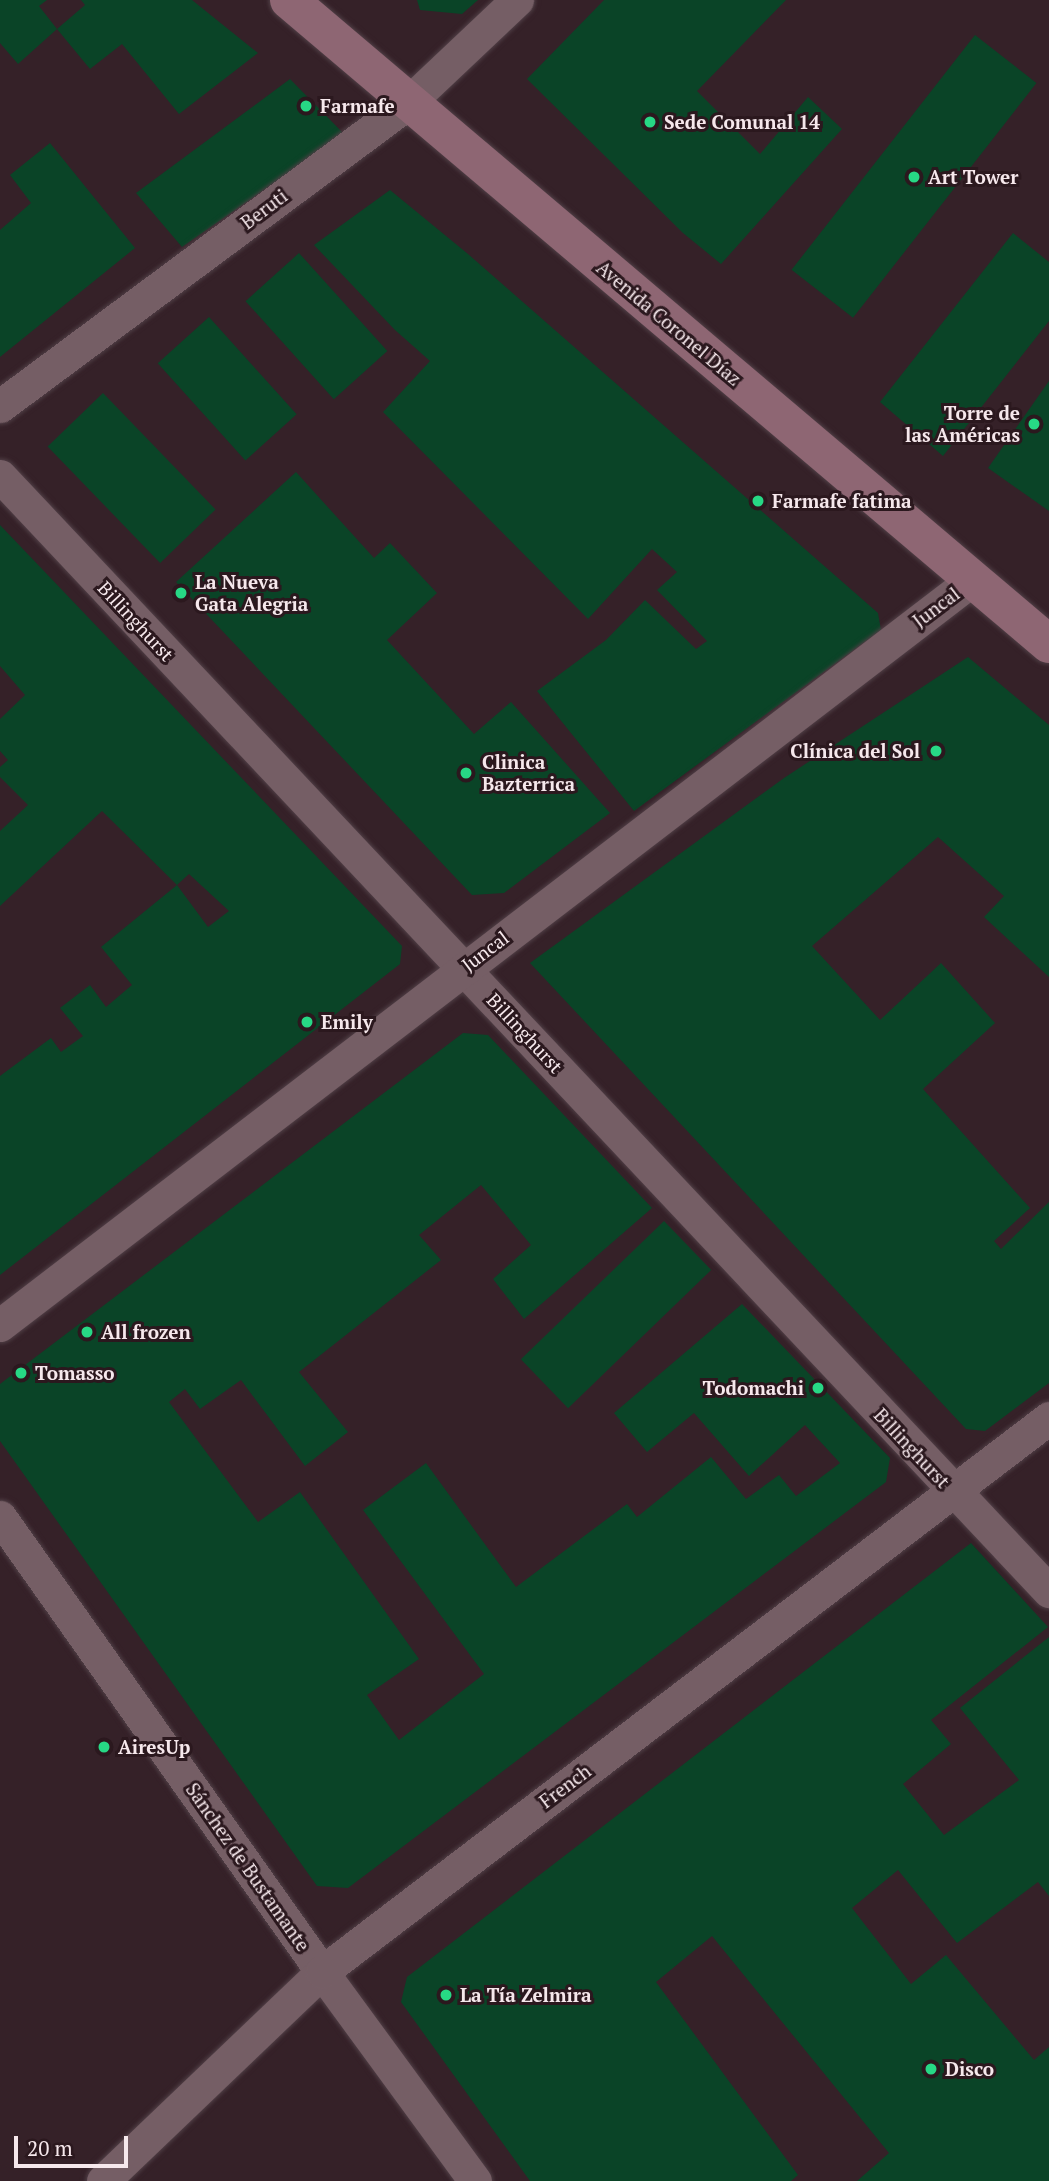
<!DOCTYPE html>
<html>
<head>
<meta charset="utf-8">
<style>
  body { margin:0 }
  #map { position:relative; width:1049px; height:2181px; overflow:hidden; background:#352128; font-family:"PT Serif",serif }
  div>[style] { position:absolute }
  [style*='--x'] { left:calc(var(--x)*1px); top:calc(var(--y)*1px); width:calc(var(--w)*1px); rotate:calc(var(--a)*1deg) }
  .building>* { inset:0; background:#0a4427; transform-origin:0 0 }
  .roads { filter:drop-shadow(0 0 2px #503f46) drop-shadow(0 0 2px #503f46) }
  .minor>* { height:33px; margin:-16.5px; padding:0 16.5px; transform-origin:16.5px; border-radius:16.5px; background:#755e65 }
  .secondary>* { height:38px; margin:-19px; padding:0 19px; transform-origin:19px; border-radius:19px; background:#8e6673 }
  .dots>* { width:19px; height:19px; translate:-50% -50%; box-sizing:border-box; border:4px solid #2b181e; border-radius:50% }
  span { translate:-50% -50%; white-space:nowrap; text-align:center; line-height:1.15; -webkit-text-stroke:6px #2b181e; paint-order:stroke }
  .poi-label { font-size:19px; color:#f6e8ec; font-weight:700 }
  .left { translate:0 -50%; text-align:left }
  .right { translate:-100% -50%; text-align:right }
  .street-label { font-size:19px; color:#f6e8ec }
  .scale { position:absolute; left:14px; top:2136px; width:114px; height:32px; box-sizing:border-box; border:4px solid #f6e8ec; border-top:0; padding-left:9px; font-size:21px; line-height:24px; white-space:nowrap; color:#f6e8ec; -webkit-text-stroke:5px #2b181e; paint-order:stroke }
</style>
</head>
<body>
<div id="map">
  <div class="building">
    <i style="clip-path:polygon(0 0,47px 0,39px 6px,57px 29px,18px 64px,0 43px)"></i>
    <i style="clip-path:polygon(81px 0,192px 0,258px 53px,179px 114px,122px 44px,90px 69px,57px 29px,85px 5px)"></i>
    <i style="clip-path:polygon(417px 0,478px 0,462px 14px,420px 10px)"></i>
    <i style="clip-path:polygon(604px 0,786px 0,697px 91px,760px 154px,808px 97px,842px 129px,721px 264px,683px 233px,527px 79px)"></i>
    <i style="left:975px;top:35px;width:78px;height:298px;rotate:38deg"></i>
    <i style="clip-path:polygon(290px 79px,344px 134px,182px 247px,136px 193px)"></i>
    <i style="clip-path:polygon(50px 143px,135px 248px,0 357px,0 230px,31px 203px,10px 175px)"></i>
    <i style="clip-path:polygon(390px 190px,468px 254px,878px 613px,881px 630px,634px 811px,537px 691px,606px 640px,645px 600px,696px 649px,707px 641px,657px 590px,677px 572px,652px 549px,588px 619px,383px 412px,430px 361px,395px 330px,314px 245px)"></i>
    <i style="clip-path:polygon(1013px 233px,1049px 262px,1049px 321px,943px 456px,880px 402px)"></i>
    <i style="left:299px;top:253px;width:132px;height:72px;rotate:48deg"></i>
    <i style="left:209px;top:317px;width:131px;height:69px;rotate:48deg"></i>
    <i style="clip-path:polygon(1049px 381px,1049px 511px,988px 468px)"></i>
    <i style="left:103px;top:393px;width:162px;height:77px;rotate:46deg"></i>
    <i style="clip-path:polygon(296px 472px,374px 558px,390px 543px,437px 593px,387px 640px,474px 734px,511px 702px,610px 813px,504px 893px,472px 895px,176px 582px)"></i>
    <i style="clip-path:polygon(0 525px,402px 946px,400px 964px,0 1275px,0 1076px,51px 1038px,61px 1052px,83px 1036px,60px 1008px,90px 985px,106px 1007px,132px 985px,101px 947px,177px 885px,208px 927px,229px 911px,189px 874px,177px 885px,102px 811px,0 906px,0 831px,28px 805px,0 777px,0 767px,8px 760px,0 751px,0 719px,25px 695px,0 666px)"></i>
    <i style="clip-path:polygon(968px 657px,1049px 725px,1049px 977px,984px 917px,1004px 896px,938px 837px,812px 946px,880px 1020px,941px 963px,995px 1023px,923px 1089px,1030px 1208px,994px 1241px,1001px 1249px,1049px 1202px,1049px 1383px,985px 1431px,966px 1429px,530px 963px,784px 778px)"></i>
    <i style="clip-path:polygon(463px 1033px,488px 1035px,652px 1208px,524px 1319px,493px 1279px,531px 1245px,481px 1185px,419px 1235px,441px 1260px,299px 1372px,348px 1432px,305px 1466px,241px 1380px,200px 1409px,185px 1389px,169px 1402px,258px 1522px,300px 1492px,419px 1659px,367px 1695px,399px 1740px,484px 1674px,363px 1510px,426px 1463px,516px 1587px,627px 1504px,637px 1517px,711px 1457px,746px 1499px,779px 1475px,796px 1496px,840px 1463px,805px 1425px,749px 1476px,694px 1413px,647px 1452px,614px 1413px,742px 1304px,890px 1458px,886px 1482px,348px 1888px,317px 1886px,0 1441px,0 1384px)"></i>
    <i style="left:664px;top:1221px;width:68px;height:199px;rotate:46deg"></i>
    <i style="clip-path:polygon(971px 1543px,1048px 1627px,931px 1720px,951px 1744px,903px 1784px,944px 1835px,1019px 1780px,960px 1708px,1049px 1637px,1049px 1896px,1038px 1882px,957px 1943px,898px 1870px,852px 1908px,911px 1984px,946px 1955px,1034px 2060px,1049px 2047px,1049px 2181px,857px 2181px,889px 2153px,712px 1936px,656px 1982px,798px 2175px,791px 2181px,530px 2181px,401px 2002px,407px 1977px)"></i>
  </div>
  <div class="roads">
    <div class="minor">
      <i style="--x:0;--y:406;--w:508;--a:-36.6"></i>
      <i style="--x:408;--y:103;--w:150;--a:-43.4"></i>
      <i style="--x:0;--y:476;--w:1531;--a:46.75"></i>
      <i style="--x:0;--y:1325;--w:1225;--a:-37.47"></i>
      <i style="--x:0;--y:1517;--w:557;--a:54.71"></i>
      <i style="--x:322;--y:1972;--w:259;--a:53.8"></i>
      <i style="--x:103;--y:2181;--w:303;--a:-43.7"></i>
      <i style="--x:322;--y:1972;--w:914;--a:-37.31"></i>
    </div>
    <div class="secondary">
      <i style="--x:289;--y:0;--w:996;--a:40.28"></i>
    </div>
  </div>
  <div class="dots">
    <i style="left:306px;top:106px;background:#27d885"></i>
    <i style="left:650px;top:122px;background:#27d885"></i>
    <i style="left:914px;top:177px;background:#27d885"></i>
    <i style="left:1034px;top:424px;background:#27d885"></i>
    <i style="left:758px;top:501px;background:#27d885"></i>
    <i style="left:181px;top:593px;background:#27d885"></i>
    <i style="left:936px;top:751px;background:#27d885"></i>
    <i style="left:466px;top:773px;background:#27d885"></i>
    <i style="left:307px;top:1022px;background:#27d885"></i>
    <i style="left:87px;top:1332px;background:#27d885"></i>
    <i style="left:21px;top:1373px;background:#27d885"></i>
    <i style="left:818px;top:1388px;background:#27d885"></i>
    <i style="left:104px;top:1747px;background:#27d885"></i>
    <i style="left:446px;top:1995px;background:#27d885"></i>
    <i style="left:931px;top:2069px;background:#27d885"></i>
  </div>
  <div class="poi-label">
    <span class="left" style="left:320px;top:106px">Farmafe</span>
    <span class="left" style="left:664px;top:122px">Sede Comunal 14</span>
    <span class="left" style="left:928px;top:177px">Art Tower</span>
    <span class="right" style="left:1020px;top:424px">Torre de<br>las Américas</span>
    <span class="left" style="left:772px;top:501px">Farmafe fatima</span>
    <span class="left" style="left:195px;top:593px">La Nueva<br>Gata Alegria</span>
    <span class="right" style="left:920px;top:751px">Clínica del Sol</span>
    <span class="left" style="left:482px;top:773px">Clinica<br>Bazterrica</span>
    <span class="left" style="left:321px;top:1022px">Emily</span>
    <span class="left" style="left:101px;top:1332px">All frozen</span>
    <span class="left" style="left:35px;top:1373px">Tomasso</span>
    <span class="right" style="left:804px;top:1388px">Todomachi</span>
    <span class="left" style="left:118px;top:1747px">AiresUp</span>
    <span class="left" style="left:460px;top:1995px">La Tía Zelmira</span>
    <span class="left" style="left:945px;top:2069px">Disco</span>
  </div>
  <div class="street-label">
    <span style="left:264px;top:209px;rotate:-37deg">Beruti</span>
    <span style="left:669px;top:323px;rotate:40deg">Avenida Coronel Díaz</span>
    <span style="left:936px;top:607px;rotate:-37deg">Juncal</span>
    <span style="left:136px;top:621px;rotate:47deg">Billinghurst</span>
    <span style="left:485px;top:951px;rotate:-37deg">Juncal</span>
    <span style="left:525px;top:1033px;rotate:47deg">Billinghurst</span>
    <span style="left:912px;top:1448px;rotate:47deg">Billinghurst</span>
    <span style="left:565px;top:1786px;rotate:-37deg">French</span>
    <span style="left:248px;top:1867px;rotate:55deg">Sánchez de Bustamante</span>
  </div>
  <div class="scale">20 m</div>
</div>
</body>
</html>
